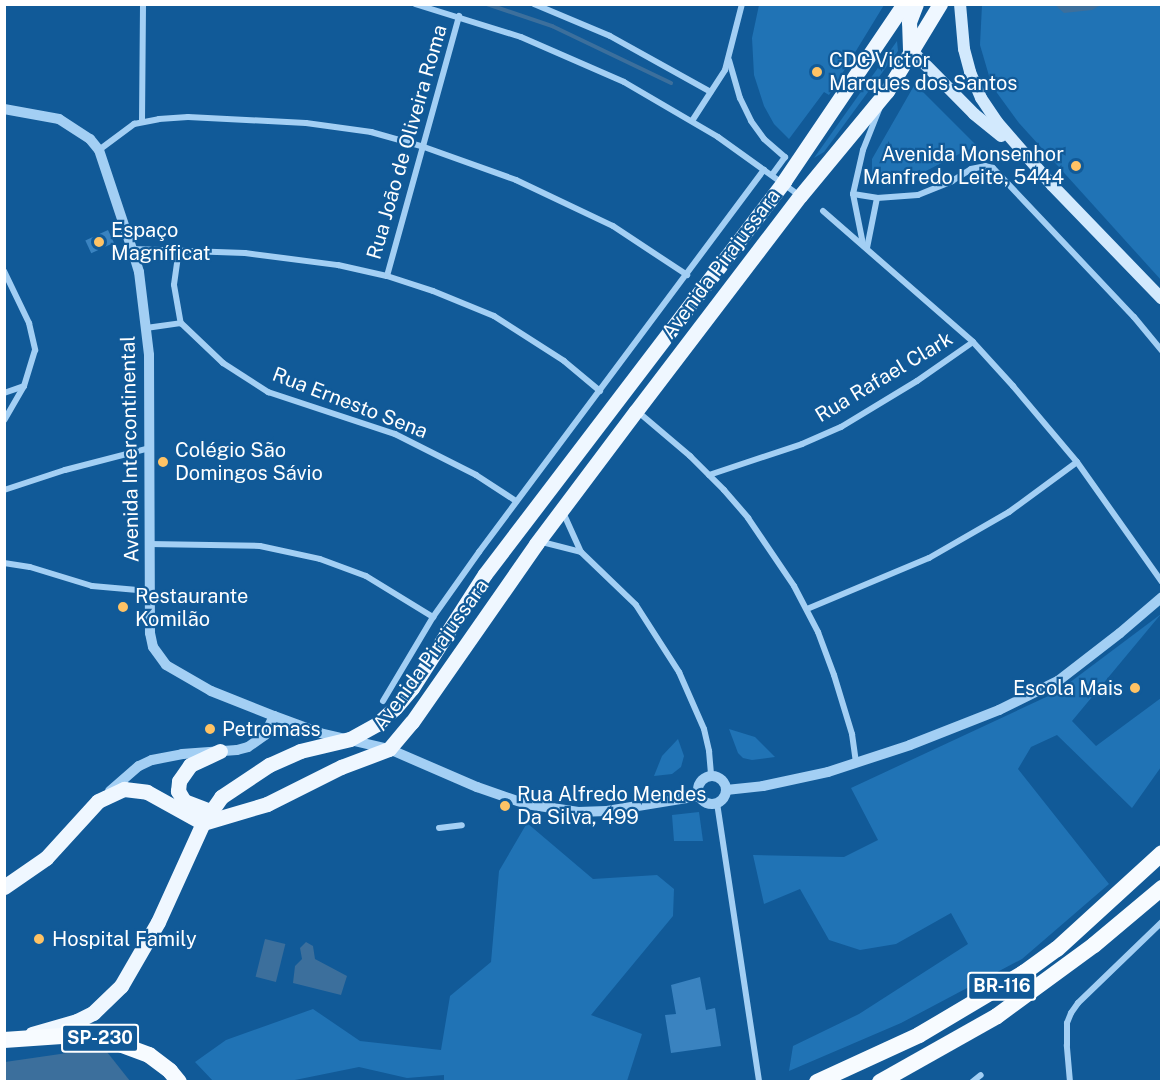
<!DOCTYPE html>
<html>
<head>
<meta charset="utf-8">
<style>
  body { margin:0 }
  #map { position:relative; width:1166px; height:1086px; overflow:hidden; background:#115a98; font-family:"Public Sans",sans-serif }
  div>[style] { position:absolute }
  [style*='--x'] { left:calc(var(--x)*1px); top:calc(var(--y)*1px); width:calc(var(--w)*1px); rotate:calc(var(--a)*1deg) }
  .green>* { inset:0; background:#2073b5 }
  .water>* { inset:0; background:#3c6f9c; transform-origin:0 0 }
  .stream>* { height:4px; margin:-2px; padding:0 2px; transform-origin:2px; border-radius:2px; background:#3c6f9c }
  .building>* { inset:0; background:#3a83c0; transform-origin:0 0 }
  .minor>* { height:6px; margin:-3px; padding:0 3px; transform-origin:3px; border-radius:3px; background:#a3cff4 }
  .tertiary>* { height:10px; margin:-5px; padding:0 5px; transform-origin:5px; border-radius:5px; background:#a3cff4 }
  .tertiary>.ring { margin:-5px; padding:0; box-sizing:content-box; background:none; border:10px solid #a3cff4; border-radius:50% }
  .secondary>* { height:12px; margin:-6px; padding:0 6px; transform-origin:6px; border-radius:6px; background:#d2e9fd }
  .primary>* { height:15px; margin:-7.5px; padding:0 7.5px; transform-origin:7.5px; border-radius:7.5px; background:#eff7ff }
  .trunk>* { height:16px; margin:-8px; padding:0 8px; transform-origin:8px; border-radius:8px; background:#f7fbff }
  .dots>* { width:16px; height:16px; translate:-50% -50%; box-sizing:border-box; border:3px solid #115a98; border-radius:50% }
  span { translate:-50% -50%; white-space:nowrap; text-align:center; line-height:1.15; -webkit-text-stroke:4.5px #115a98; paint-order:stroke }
  .shield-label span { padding:2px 4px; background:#115a98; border:2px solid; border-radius:4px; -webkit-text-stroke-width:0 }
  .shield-label { font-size:18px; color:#fff; font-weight:700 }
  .poi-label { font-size:20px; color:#fff }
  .left { translate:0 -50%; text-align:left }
  .right { translate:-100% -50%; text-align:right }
  .street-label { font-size:20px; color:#fff }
  .frame { position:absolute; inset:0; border:6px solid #fff; pointer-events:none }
</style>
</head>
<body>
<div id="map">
  <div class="green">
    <i style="clip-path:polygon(759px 5px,884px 5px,829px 95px,824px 92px,789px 139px,774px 124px,764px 106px,754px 75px,752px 38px)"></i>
    <i style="clip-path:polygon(982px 5px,1161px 5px,1161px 280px,1019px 123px,992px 86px,980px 45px)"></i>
    <i style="clip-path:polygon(897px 41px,898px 51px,890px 62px,824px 152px,814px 158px)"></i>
    <i style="clip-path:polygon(915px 84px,978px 147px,965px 151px,922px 173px,894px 179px,879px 179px,872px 173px,872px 159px)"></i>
    <i style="clip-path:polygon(1161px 614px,1072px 721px,1096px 746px,1161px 698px,1161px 767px,1132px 808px,1057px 735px,1031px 747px,1018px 769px,1109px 884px,1022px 959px,901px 1023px,789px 1071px,793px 1046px,859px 1014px,968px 944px,951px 913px,896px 944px,860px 950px,829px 940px,800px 889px,764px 904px,753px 855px,844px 857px,878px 840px,851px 788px,1057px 692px)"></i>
    <i style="clip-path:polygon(729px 729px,755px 737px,775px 757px,752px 760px,743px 758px,738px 753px)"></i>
    <i style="clip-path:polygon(678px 739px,684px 756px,681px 767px,672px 774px,654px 776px,662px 756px)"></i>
    <i style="clip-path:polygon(699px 812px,703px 841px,674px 841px,672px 815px)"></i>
    <i style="clip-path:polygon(527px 823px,593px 879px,657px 875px,674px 889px,673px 916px,591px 1015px,642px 1034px,627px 1081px,444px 1081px,444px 1075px,407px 1078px,359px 1067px,290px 1081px,214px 1082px,195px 1062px,226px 1040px,313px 1009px,360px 1041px,441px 1050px,450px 996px,491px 962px,499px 871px)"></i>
  </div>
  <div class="water">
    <i style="clip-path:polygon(1055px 5px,1101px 5px,1092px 10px,1064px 13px)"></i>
    <i style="left:265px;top:939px;width:21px;height:39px;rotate:14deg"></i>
    <i style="clip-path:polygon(306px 942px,313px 946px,315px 959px,347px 976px,341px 995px,293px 983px,295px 966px,302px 959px,300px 948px)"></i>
    <i style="clip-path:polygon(81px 1051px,107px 1052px,130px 1081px,5px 1081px,5px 1062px)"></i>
  </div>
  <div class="stream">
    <i style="--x:487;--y:4;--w:69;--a:18.7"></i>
    <i style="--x:552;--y:26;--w:132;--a:25.6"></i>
  </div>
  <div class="building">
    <i style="left:108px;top:230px;width:14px;height:25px;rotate:65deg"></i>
    <i style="clip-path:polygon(700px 977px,706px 1010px,715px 1008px,721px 1046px,671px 1053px,665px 1015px,676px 1014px,671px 985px)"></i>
  </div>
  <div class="minor">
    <i style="--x:415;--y:4;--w:111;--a:17.3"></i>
    <i style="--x:521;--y:37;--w:112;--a:23.6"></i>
    <i style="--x:624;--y:82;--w:109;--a:30.3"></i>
    <i style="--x:718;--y:137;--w:101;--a:35.7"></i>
    <i style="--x:534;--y:4;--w:82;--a:22.8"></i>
    <i style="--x:610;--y:36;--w:115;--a:29"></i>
    <i style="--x:729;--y:60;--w:40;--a:74"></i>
    <i style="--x:740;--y:98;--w:25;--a:64"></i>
    <i style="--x:751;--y:121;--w:22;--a:54"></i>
    <i style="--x:764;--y:139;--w:28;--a:41"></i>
    <i style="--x:785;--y:157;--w:22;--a:126"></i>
    <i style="--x:142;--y:120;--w:116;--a:-89.5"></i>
    <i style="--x:692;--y:121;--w:61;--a:-57.1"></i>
    <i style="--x:725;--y:70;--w:68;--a:-75.6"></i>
    <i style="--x:99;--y:150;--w:44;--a:-36.6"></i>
    <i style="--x:134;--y:124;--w:25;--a:-11"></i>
    <i style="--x:159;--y:119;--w:29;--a:-4"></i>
    <i style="--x:188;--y:117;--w:118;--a:2.9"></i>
    <i style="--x:306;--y:123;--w:66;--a:7.9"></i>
    <i style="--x:371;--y:132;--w:55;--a:15.8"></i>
    <i style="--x:424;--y:147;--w:98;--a:19.7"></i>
    <i style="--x:516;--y:180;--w:107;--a:25.4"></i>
    <i style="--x:613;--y:226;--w:89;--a:33.5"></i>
    <i style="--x:853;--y:194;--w:24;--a:9"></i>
    <i style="--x:877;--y:198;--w:41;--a:-4.2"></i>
    <i style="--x:918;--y:195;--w:37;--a:-22"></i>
    <i style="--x:952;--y:181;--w:22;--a:-32"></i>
    <i style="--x:971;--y:169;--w:14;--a:-12"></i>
    <i style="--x:985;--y:166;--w:8;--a:14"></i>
    <i style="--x:993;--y:168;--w:205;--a:46.6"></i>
    <i style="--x:1134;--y:317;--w:44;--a:50.5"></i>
    <i style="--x:823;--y:211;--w:199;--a:41.1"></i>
    <i style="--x:973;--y:342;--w:59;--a:47.7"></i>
    <i style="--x:1013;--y:386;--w:99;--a:49.9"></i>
    <i style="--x:1077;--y:462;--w:147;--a:54.7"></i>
    <i style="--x:863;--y:244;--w:51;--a:-101.3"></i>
    <i style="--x:853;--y:194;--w:45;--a:-77.2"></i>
    <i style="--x:863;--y:150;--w:46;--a:-68.4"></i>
    <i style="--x:867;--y:248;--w:51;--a:-78.7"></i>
    <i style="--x:132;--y:249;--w:113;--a:2"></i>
    <i style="--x:245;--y:253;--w:94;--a:7.4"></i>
    <i style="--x:338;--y:265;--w:50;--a:12.7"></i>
    <i style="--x:387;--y:276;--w:48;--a:18.1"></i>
    <i style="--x:433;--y:291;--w:66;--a:22.3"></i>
    <i style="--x:494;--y:316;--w:83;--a:32.7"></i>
    <i style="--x:564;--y:361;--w:47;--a:39.8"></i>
    <i style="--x:179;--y:249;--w:36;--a:98"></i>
    <i style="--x:174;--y:285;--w:39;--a:80"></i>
    <i style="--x:4;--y:271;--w:58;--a:64.3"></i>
    <i style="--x:29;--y:323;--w:28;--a:77"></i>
    <i style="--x:35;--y:350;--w:38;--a:107"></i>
    <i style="--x:24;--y:386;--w:39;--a:120"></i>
    <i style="--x:387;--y:276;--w:270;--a:-74.5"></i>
    <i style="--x:146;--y:328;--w:35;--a:-8"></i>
    <i style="--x:181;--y:323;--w:58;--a:43.6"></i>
    <i style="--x:223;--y:363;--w:54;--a:32.8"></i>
    <i style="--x:268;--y:392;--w:134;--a:18.3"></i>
    <i style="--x:395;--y:434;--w:91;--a:26.8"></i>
    <i style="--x:476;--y:475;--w:48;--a:33"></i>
    <i style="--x:4;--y:393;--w:21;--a:-19"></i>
    <i style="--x:637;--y:411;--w:70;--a:40.3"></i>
    <i style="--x:690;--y:456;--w:48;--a:45"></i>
    <i style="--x:724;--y:490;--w:37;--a:49"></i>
    <i style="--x:748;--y:518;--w:82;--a:55.9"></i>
    <i style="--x:794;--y:586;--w:52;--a:62.4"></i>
    <i style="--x:818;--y:632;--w:46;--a:69.6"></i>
    <i style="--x:834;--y:675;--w:62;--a:73"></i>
    <i style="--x:852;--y:734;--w:29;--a:82"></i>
    <i style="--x:709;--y:475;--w:98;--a:-18.4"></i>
    <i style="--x:802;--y:444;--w:43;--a:-23.6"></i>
    <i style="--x:841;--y:427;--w:89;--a:-31.2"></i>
    <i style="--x:917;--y:381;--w:68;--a:-34.9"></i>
    <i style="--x:4;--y:490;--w:64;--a:-18.2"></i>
    <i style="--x:65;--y:470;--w:88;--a:-14.5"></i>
    <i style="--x:562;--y:510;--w:46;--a:65.7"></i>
    <i style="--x:581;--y:552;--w:76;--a:43.9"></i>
    <i style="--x:636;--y:605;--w:80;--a:57.3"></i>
    <i style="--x:679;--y:672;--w:62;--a:66.3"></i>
    <i style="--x:704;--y:729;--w:23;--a:77"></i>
    <i style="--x:709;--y:751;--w:24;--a:85"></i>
    <i style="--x:538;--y:541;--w:44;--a:14.3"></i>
    <i style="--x:149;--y:544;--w:111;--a:1"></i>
    <i style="--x:260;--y:546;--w:61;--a:12.2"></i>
    <i style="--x:320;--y:559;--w:49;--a:20.3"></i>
    <i style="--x:366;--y:576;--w:79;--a:31.5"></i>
    <i style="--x:4;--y:563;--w:26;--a:9"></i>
    <i style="--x:30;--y:567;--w:65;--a:17"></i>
    <i style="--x:92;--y:586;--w:57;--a:5"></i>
    <i style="--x:807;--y:609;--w:132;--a:-22.7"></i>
    <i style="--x:929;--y:558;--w:92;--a:-29.9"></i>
    <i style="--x:1009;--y:512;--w:84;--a:-36.3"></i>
    <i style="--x:383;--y:701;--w:98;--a:-59.2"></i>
    <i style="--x:433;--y:617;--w:80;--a:-54.7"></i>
    <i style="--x:479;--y:552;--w:477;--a:-53.3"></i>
    <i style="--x:717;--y:803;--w:282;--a:81.4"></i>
    <i style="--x:439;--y:828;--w:23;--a:-7"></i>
    <i style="--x:972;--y:1082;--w:11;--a:-38"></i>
    <i style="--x:1070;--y:1082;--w:37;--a:-95"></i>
    <i style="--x:1067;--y:1045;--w:22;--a:-90"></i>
    <i style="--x:1067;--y:1023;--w:11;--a:-68"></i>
    <i style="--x:1071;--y:1013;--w:12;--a:-55"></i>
    <i style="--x:1078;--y:1003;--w:117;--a:-44"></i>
  </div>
  <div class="tertiary">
    <i style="--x:4;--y:109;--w:56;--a:10.3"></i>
    <i style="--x:59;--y:119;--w:37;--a:33"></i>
    <i style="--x:90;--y:139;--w:14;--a:51"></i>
    <i style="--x:99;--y:150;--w:104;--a:71.6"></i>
    <i style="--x:132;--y:249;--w:24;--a:73"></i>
    <i style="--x:139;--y:272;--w:84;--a:83.1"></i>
    <i style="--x:149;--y:355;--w:278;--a:89.8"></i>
    <i style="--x:150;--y:633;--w:14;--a:78"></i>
    <i style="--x:153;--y:647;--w:22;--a:54"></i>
    <i style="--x:166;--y:665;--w:52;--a:30"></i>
    <i style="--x:211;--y:691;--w:68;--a:21.6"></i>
    <i style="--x:274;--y:716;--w:49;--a:20.3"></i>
    <i style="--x:320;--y:733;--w:71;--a:13.1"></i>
    <i style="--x:389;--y:749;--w:96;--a:23.4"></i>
    <i style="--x:477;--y:787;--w:52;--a:19.1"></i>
    <i style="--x:526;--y:804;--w:53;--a:8.7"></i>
    <i style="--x:578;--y:812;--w:29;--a:-2"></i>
    <i style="--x:607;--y:811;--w:93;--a:-9.3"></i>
    <i class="ring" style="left:698px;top:776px;width:18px;height:18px"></i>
    <i style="--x:726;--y:790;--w:37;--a:-6"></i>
    <i style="--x:763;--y:786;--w:66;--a:-12.2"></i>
    <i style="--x:828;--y:772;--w:86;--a:-18.2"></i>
    <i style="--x:910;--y:745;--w:96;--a:-21.5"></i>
    <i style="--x:999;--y:710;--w:66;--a:-26.2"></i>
    <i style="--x:1058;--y:681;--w:78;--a:-37.7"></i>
    <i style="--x:1120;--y:633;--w:55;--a:-40.6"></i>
    <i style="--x:110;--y:791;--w:38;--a:-41"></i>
    <i style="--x:139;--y:766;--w:14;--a:-25"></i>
    <i style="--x:152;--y:760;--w:31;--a:-11"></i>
    <i style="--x:182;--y:754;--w:55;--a:-4.2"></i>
    <i style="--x:237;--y:750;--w:11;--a:-15"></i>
    <i style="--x:248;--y:747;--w:21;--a:-35"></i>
    <i style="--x:265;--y:735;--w:21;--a:-65"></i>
  </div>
  <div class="secondary">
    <i style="--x:960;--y:4;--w:45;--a:84.9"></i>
    <i style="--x:964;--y:49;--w:24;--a:75"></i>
    <i style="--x:970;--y:72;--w:28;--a:67"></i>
    <i style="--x:981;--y:98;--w:29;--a:56"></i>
    <i style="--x:997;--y:122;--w:84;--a:48.9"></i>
    <i style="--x:1052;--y:185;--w:158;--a:46"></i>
    <i style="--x:910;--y:49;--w:91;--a:45.4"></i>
    <i style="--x:974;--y:114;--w:35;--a:39"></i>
  </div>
  <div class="primary">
    <i style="--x:910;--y:49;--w:27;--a:-92"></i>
    <i style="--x:909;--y:22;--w:19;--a:-69"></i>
    <i style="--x:210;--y:811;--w:28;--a:-159"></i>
    <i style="--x:184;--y:801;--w:12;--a:-121"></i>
    <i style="--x:178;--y:791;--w:10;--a:-84"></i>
    <i style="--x:179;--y:781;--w:19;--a:-55"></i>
    <i style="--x:190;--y:765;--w:33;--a:-25"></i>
    <i style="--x:203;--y:823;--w:67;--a:-16.5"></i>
    <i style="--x:267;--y:804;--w:83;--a:-26.6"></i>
    <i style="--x:341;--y:767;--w:51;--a:-20.6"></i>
    <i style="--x:389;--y:749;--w:35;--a:-50"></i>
    <i style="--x:412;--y:722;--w:217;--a:-55.1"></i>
    <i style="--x:536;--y:544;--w:166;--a:-53.1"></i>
    <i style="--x:636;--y:411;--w:270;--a:-52.7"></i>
    <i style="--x:800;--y:196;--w:136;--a:-50.4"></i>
    <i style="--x:887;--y:91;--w:102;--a:-58.7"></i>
    <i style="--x:4;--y:887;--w:51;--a:-34.6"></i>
    <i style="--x:46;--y:858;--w:77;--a:-47.6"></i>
    <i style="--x:98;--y:801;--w:29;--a:-25"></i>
    <i style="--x:124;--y:789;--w:23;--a:7"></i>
    <i style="--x:147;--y:792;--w:64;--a:29"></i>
    <i style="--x:32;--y:1034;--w:47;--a:-16.1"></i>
    <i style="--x:77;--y:1021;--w:18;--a:-27"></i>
    <i style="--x:93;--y:1013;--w:39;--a:-44"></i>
    <i style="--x:121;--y:986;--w:74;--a:-60"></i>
    <i style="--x:158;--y:922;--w:109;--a:-65.6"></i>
    <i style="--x:203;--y:823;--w:32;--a:-55"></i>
    <i style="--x:221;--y:797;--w:58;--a:-33.7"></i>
    <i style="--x:269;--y:765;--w:34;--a:-24"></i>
    <i style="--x:300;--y:751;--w:51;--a:-13.5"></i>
    <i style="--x:350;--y:739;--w:31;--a:-29"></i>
    <i style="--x:377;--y:724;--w:24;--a:-42"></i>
    <i style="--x:395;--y:708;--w:26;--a:-50"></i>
    <i style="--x:412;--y:688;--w:135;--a:-57.4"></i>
    <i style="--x:485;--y:574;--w:494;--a:-52.7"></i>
    <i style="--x:784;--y:181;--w:214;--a:-55.9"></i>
  </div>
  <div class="trunk">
    <i style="--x:4;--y:1040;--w:58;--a:-3.9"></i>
    <i style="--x:62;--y:1036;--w:44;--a:3.9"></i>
    <i style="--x:106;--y:1039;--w:46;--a:20.4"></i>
    <i style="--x:149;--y:1055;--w:26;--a:37"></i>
    <i style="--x:170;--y:1071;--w:14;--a:51"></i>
    <i style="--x:817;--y:1082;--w:112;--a:-24.7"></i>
    <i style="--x:919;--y:1035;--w:123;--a:-30.7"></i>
    <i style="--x:1025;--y:972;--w:39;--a:-36"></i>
    <i style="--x:1057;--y:949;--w:142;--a:-42.4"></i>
    <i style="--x:880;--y:1082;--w:134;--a:-29.4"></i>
    <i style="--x:997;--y:1016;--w:120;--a:-36.2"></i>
    <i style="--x:1094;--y:945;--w:89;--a:-40"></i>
  </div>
  <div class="dots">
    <i style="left:817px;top:72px;background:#ffc365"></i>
    <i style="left:1076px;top:166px;background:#ffc365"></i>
    <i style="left:99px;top:242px;background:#ffc365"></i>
    <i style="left:163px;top:462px;background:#ffc365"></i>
    <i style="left:123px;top:607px;background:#ffc365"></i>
    <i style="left:1135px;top:688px;background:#ffc365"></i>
    <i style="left:210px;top:729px;background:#ffc365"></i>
    <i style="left:505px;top:806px;background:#ffc365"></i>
    <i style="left:39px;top:939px;background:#ffc365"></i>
  </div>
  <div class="shield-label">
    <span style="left:1002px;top:986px">BR-116</span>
    <span style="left:100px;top:1038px">SP-230</span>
  </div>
  <div class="poi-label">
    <span class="left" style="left:829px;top:72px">CDC Victor<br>Marques dos Santos</span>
    <span class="right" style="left:1064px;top:166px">Avenida Monsenhor<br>Manfredo Leite, 5444</span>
    <span class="left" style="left:111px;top:242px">Espaço<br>Magníficat</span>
    <span class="left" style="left:175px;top:462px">Colégio São<br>Domingos Sávio</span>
    <span class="left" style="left:135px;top:608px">Restaurante<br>Komilão</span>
    <span class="right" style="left:1123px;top:688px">Escola Mais</span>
    <span class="left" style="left:222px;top:729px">Petromass</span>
    <span class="left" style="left:517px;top:806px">Rua Alfredo Mendes<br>Da Silva, 499</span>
    <span class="left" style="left:52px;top:939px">Hospital Family</span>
  </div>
  <div class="street-label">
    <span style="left:407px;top:142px;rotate:-74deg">Rua João de Oliveira Roma</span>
    <span style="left:721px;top:264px;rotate:-53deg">Avenida Pirajussara</span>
    <span style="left:884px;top:377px;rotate:-31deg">Rua Rafael Clark</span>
    <span style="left:350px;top:403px;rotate:21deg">Rua Ernesto Sena</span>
    <span style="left:130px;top:449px;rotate:-91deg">Avenida Intercontinental</span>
    <span style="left:431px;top:655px;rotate:-54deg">Avenida Pirajussara</span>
  </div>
  <div class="frame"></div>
</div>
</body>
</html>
